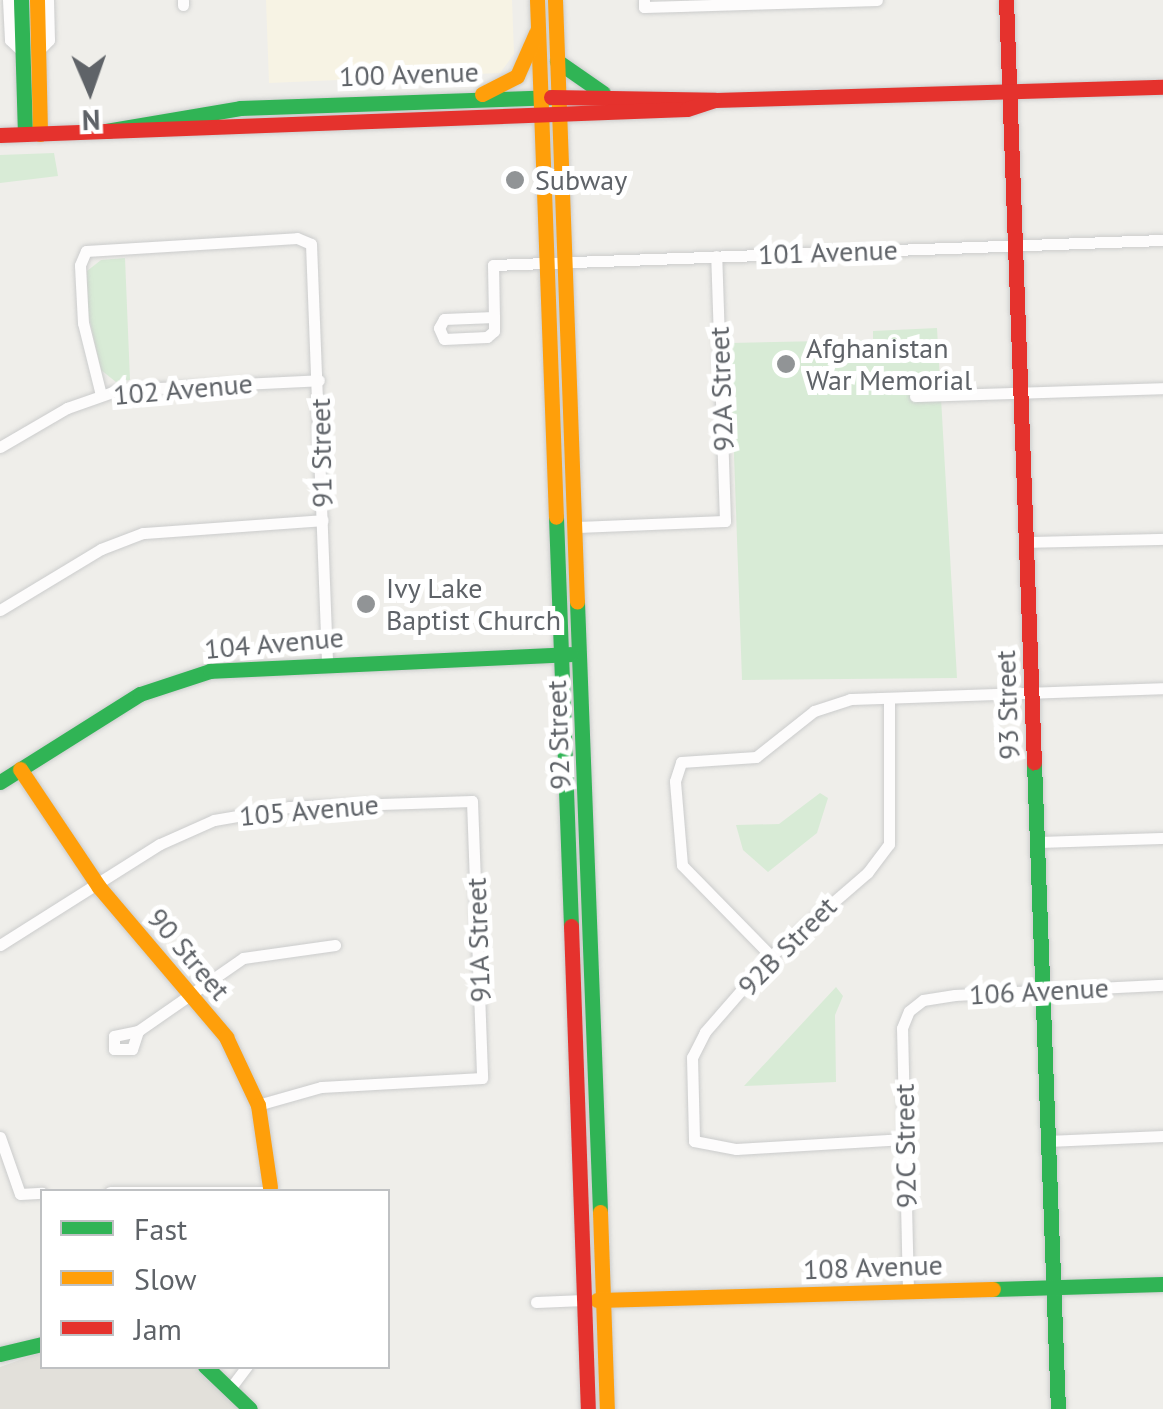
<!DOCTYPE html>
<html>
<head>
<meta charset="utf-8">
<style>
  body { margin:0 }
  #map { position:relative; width:1163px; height:1409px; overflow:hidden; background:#efeeea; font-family:"PT Sans",sans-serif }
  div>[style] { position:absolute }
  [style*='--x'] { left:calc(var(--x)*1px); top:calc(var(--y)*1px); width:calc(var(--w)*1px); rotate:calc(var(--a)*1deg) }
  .commercial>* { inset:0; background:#f7f3e4 }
  .education>* { inset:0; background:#e2e0da }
  .green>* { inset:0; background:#d8ebd6 }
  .roads { filter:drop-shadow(0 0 2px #cbcccc) drop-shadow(0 0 2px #cbcccc) }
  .street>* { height:11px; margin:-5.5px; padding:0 5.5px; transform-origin:5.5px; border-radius:5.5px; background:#fdfcfc }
  .fast>* { height:15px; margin:-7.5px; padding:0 7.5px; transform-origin:7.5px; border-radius:7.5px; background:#30b455 }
  .slow>* { height:15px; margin:-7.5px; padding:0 7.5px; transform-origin:7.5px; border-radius:7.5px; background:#ff9f0a }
  .jam>* { height:15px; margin:-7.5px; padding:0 7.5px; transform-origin:7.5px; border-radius:7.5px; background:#e5322d }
  .dots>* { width:28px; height:28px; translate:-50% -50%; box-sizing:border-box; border:5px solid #fff; border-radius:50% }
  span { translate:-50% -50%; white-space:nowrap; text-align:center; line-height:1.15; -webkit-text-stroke:10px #fff; paint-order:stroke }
  .street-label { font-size:28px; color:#5f6368 }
  .poi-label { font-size:28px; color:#5f6368 }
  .left { translate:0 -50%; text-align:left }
  .legend { position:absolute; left:40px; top:1189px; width:350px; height:180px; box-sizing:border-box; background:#fff; border:2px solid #bfc1c3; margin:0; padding:12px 18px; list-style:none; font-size:30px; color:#5f6368 }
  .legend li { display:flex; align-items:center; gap:20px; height:50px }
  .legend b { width:50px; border:2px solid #bfc1c3 }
  .north { position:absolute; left:40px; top:40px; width:100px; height:100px; -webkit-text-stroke:8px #fff; paint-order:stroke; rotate:178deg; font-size:28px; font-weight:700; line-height:40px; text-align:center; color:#5f6368 }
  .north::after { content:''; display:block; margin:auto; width:35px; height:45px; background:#5f6368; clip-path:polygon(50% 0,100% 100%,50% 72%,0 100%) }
</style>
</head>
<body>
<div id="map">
  <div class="commercial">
    <i style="clip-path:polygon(266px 0,512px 0,514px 54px,500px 73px,269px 83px)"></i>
  </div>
  <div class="education">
    <i style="clip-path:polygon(42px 1352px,42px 1366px,205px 1367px,250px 1409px,0 1409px,0 1367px)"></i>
  </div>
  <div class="green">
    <i style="clip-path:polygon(54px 153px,58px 176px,0 183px,0 155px)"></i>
    <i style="clip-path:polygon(125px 258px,130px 380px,116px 382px,101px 370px,88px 313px,87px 271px,101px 260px)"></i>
    <i style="clip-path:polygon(937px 328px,957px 678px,742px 680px,730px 343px,873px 340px,873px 331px)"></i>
    <i style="clip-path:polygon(820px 793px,828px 798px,817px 833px,768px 872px,743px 850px,736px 825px,779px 824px)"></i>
    <i style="clip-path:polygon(836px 987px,843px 996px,835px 1015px,836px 1082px,744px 1086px)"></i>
  </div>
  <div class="roads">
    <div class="street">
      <i style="--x:8;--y:0;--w:40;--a:87.1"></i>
      <i style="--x:10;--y:40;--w:18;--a:43"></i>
      <i style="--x:183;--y:0;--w:5;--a:90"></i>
      <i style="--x:644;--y:0;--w:7;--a:90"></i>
      <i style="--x:644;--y:7;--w:233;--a:-1.7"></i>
      <i style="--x:39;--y:50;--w:14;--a:-45"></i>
      <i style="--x:49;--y:40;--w:40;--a:-91.4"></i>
      <i style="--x:494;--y:317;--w:50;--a:177.7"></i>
      <i style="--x:444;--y:319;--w:10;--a:119"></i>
      <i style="--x:439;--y:328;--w:12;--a:66"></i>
      <i style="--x:444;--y:339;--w:43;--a:-2.7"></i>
      <i style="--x:487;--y:337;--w:9;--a:-41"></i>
      <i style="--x:494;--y:331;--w:14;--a:-90"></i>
      <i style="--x:494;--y:317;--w:52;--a:-91.1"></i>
      <i style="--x:493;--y:265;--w:670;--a:-2.14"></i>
      <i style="--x:101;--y:395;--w:74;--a:-104"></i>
      <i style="--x:83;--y:323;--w:58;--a:-93"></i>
      <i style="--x:80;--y:265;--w:15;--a:-67"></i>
      <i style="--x:86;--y:251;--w:211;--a:-3.5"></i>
      <i style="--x:297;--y:238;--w:15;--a:23"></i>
      <i style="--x:311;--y:244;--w:418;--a:87.8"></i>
      <i style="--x:915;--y:396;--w:248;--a:-1.8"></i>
      <i style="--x:0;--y:447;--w:78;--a:-30.2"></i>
      <i style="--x:67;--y:408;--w:54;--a:-19.4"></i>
      <i style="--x:118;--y:390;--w:201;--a:-2.8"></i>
      <i style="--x:577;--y:527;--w:148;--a:-2.3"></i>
      <i style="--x:725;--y:521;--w:265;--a:-91.9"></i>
      <i style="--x:1026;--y:542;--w:137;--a:-1.3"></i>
      <i style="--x:0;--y:610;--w:118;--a:-31.1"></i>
      <i style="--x:101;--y:549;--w:45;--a:-20.9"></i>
      <i style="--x:143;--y:533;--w:180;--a:-4.1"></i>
      <i style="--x:889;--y:698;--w:146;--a:90"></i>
      <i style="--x:889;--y:844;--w:36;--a:127"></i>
      <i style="--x:867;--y:873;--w:127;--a:139.2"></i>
      <i style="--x:771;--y:956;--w:101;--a:131"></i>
      <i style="--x:705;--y:1032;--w:28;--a:117"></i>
      <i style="--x:692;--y:1057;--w:84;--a:88.6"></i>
      <i style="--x:694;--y:1141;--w:43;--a:10.8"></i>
      <i style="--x:736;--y:1149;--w:169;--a:-3.4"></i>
      <i style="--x:1037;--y:842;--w:126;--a:-1.8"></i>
      <i style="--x:0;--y:945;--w:189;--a:-32.3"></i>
      <i style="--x:160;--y:844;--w:59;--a:-24"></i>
      <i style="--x:214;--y:820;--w:76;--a:-9.8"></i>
      <i style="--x:289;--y:807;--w:183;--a:-1.9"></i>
      <i style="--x:472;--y:801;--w:277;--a:87.9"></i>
      <i style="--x:482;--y:1078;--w:161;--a:176.8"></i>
      <i style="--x:321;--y:1087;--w:66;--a:164.1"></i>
      <i style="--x:771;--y:956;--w:127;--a:-134.4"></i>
      <i style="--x:682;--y:865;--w:84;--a:-94.8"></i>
      <i style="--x:675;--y:781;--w:20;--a:-72"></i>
      <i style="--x:681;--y:762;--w:75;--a:-3.8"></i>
      <i style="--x:756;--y:757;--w:74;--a:-38.4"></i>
      <i style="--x:814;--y:711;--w:38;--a:-18"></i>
      <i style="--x:850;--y:699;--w:313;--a:-2"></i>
      <i style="--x:138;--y:1031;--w:19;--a:108"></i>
      <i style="--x:132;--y:1049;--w:18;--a:180"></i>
      <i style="--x:114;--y:1049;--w:13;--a:-90"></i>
      <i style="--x:114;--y:1036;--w:25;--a:-12"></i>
      <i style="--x:138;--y:1031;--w:128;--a:-34.8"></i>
      <i style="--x:243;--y:958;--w:93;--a:-8"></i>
      <i style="--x:0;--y:1137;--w:60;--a:70.7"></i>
      <i style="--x:20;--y:1194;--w:22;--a:-3"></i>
      <i style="--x:1047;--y:1141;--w:116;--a:-2.5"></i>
      <i style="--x:110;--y:1192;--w:160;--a:0"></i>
      <i style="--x:908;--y:1291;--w:263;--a:-91.3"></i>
      <i style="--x:902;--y:1028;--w:18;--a:-68"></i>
      <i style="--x:909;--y:1011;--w:18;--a:-38"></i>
      <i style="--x:923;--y:1000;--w:32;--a:-9"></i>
      <i style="--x:955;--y:995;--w:208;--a:-2.8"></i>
      <i style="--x:536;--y:1302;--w:48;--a:-2.4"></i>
      <i style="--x:232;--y:1386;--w:25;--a:-53"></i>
    </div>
    <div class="fast">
      <i style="--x:21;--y:0;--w:134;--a:88.3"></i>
      <i style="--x:557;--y:61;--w:56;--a:34.8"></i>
      <i style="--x:106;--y:131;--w:136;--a:-9.7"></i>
      <i style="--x:240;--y:108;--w:311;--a:-2"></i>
      <i style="--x:556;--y:517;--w:409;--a:87.9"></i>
      <i style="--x:577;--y:602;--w:610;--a:87.84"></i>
      <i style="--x:1034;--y:762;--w:647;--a:87.88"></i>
      <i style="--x:0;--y:782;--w:165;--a:-32.2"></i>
      <i style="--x:140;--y:694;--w:74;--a:-18.2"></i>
      <i style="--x:210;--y:671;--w:361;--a:-2.7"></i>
      <i style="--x:993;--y:1289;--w:170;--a:-1.7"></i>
      <i style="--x:0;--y:1354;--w:43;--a:-13.4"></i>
      <i style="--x:205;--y:1366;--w:62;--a:43.7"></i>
    </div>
    <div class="slow">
      <i style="--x:37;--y:0;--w:134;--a:88.7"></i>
      <i style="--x:537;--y:0;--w:517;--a:87.9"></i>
      <i style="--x:555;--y:0;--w:602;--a:87.91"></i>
      <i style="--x:482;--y:94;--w:39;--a:-27"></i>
      <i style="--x:517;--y:76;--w:47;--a:-66.2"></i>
      <i style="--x:20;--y:769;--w:142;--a:56.2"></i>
      <i style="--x:99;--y:887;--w:197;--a:49.7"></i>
      <i style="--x:226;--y:1037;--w:75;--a:64.8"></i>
      <i style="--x:258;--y:1105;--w:83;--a:81.7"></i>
      <i style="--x:600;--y:1212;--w:197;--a:88"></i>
      <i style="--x:597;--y:1300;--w:396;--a:-1.6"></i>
    </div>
    <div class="jam">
      <i style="--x:1006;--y:0;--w:763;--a:87.9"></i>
      <i style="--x:551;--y:97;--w:164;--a:1"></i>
      <i style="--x:715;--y:100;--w:448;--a:-1.7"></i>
      <i style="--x:0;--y:135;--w:687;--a:-2.17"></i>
      <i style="--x:687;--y:109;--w:28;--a:-18"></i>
      <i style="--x:571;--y:926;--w:483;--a:88"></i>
    </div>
  </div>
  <div class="dots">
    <i style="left:515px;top:180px;background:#919496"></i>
    <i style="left:786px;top:364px;background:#919496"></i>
    <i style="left:366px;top:604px;background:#919496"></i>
  </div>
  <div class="street-label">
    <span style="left:409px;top:74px;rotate:-2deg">100 Avenue</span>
    <span style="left:828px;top:252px;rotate:-2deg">101 Avenue</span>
    <span style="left:183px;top:389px;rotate:-5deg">102 Avenue</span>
    <span style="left:721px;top:389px;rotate:-92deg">92A Street</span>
    <span style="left:321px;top:453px;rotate:-91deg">91 Street</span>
    <span style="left:274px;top:643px;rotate:-5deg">104 Avenue</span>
    <span style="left:1007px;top:705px;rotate:-92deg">93 Street</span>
    <span style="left:558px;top:735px;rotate:-92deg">92 Street</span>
    <span style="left:309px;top:810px;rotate:-5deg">105 Avenue</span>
    <span style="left:478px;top:940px;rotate:-92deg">91A Street</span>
    <span style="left:787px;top:946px;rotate:-45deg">92B Street</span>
    <span style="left:189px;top:954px;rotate:50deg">90 Street</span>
    <span style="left:1039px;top:991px;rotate:-3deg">106 Avenue</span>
    <span style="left:905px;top:1146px;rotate:-91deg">92C Street</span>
    <span style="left:873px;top:1267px;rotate:-2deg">108 Avenue</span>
  </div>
  <div class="poi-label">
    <span class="left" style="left:535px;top:180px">Subway</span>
    <span class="left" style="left:806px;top:364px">Afghanistan<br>War Memorial</span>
    <span class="left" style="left:386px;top:604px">Ivy Lake<br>Baptist Church</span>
  </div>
  <ul class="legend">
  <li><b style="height:12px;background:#30b455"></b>Fast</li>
  <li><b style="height:12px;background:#ff9f0a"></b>Slow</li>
  <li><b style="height:12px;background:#e5322d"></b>Jam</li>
  </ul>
  <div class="north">N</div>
</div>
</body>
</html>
